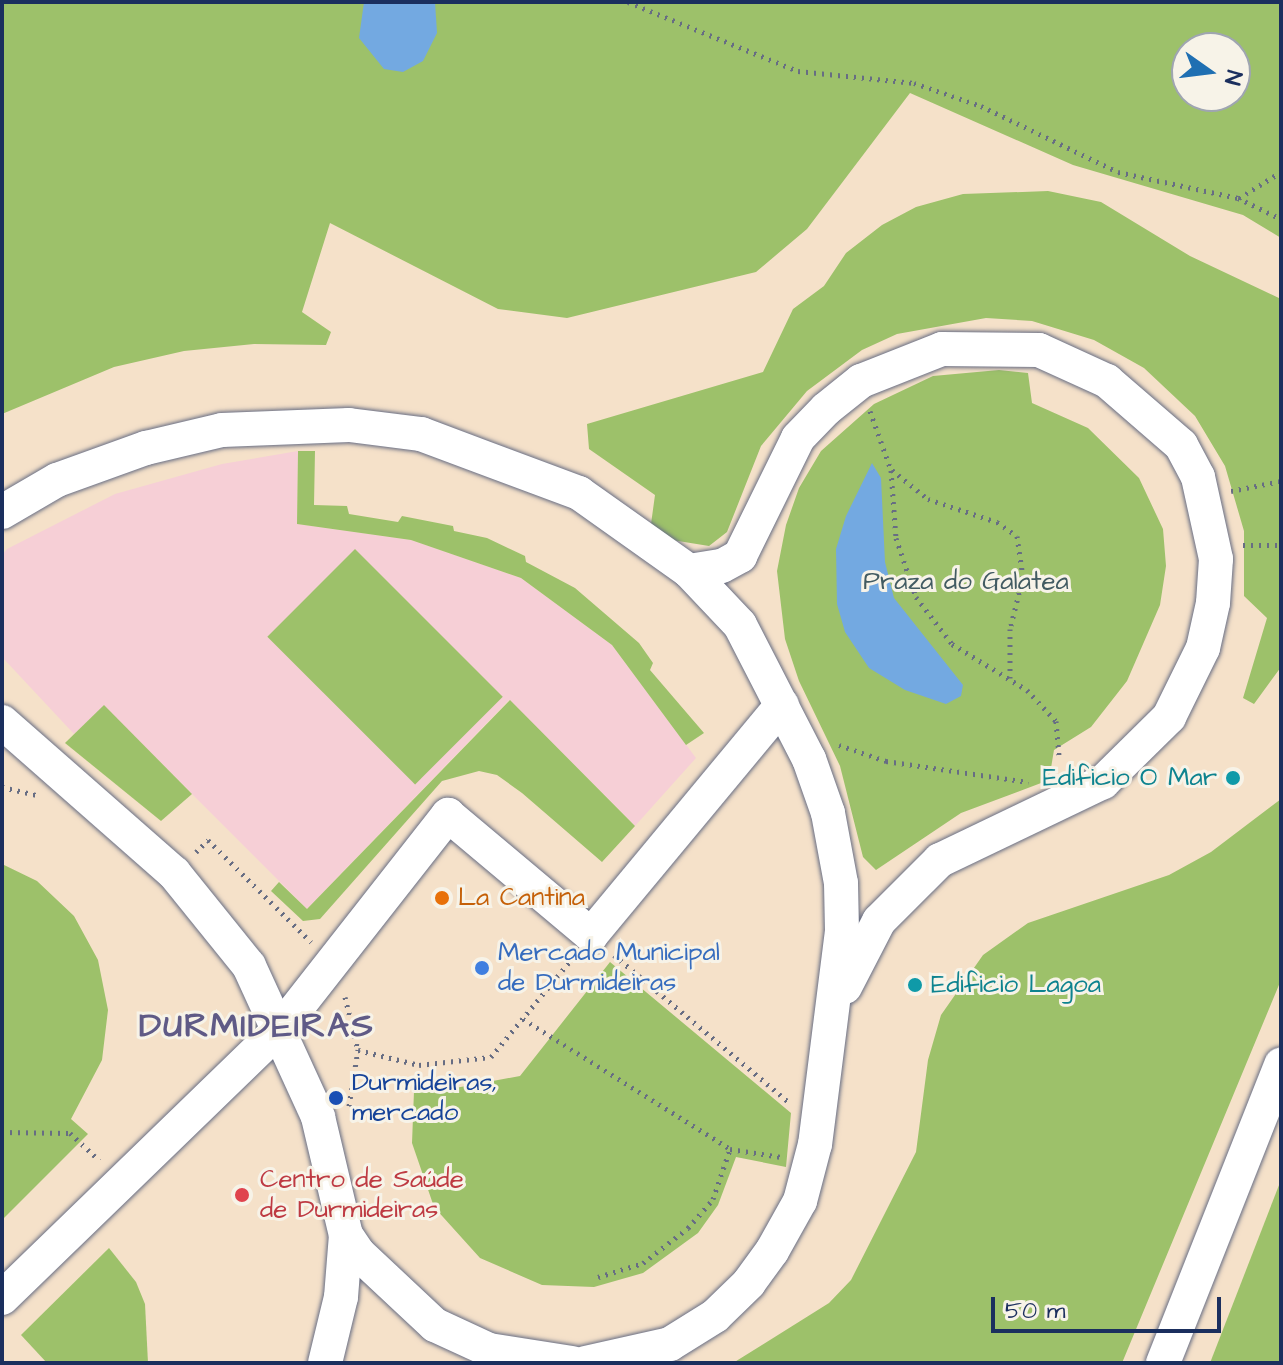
<!DOCTYPE html>
<html>
<head>
<meta charset="utf-8">
<style>
  body { margin:0 }
  #map { position:relative; width:1283px; height:1365px; overflow:hidden; background:#f5e1c9; font-family:"Architects Daughter",sans-serif }
  div>[style] { position:absolute }
  [style*='--x'] { left:calc(var(--x)*1px); top:calc(var(--y)*1px); width:calc(var(--w)*1px); rotate:calc(var(--a)*1deg) }
  .built>* { inset:0; background:#f6cfd6 }
  .green>* { inset:0; background:#9dc16a; transform-origin:0 0 }
  .water>* { inset:0; background:#73a9e1 }
  .path>* { height:5px; margin-top:-2.5px; transform-origin:0; background:repeating-linear-gradient(90deg,#676d83 0 2px,transparent 0 8px) }
  .roads { filter:drop-shadow(0 0 2px #676d83) drop-shadow(0 0 2px #676d83) }
  .street>* { height:34px; margin:-17px; padding:0 17px; transform-origin:17px; border-radius:17px; background:#fff }
  .dots>* { width:22px; height:22px; translate:-50% -50%; box-sizing:border-box; border:4px solid #f7f3e8; border-radius:50% }
  span { translate:-50% -50%; white-space:nowrap; text-align:center; line-height:1.15; -webkit-text-stroke:6px #f7f3e8; paint-order:stroke }
  .park-label { font-size:26px; color:#425b62 }
  .culture-label { font-size:26px; color:#0d838f }
  .right { translate:-100% -50%; text-align:right }
  .left { translate:0 -50%; text-align:left }
  .food-label { font-size:26px; color:#c56008 }
  .shop-label { font-size:26px; color:#366cbe }
  .transit-label { font-size:26px; color:#164399 }
  .health-label { font-size:26px; color:#be3a42 }
  .district-label { font-size:34px; color:#5f5a86; font-weight:700; letter-spacing:2px }
  .frame { position:absolute; inset:0; border:4px solid #1b2f5e; pointer-events:none }
  .north { position:absolute; left:1171px; top:32px; width:80px; height:80px; box-sizing:border-box; background:#f7f3e8; border:2px solid #9fa5b1; border-radius:50%; rotate:104deg; font-size:22px; font-weight:700; line-height:32px; text-align:center; color:#1b2f5e }
  .north::after { content:''; display:block; margin:auto; width:28px; height:36px; background:#1f6fb2; clip-path:polygon(50% 0,100% 100%,50% 72%,0 100%) }
  .scale { position:absolute; left:991px; top:1297px; width:230px; height:36px; box-sizing:border-box; border:4px solid #1b2f5e; border-top:0; padding-left:10px; font-size:24px; line-height:28px; white-space:nowrap; color:#1b2f5e; -webkit-text-stroke:6px #f7f3e8; paint-order:stroke }
</style>
</head>
<body>
<div id="map">
  <div class="built">
    <i style="clip-path:polygon(298px 451px,297px 524px,411px 540px,521px 578px,612px 645px,696px 758px,635px 826px,509px 700px,307px 909px,104px 706px,74px 734px,2px 657px,2px 555px,7px 549px,115px 494px,222px 464px)"></i>
  </div>
  <div class="green">
    <i style="clip-path:polygon(evenodd,2px 2px,1281px 2px,1281px 238px,1243px 215px,1073px 165px,910px 93px,807px 229px,756px 272px,567px 318px,498px 309px,330px 223px,302px 312px,331px 332px,326px 345px,254px 344px,184px 351px,114px 367px,2px 414px,2px 2px,1187px 48px,1235px 48px,1235px 96px,1187px 96px,1187px 48px)"></i>
    <i style="clip-path:polygon(1048px 191px,1101px 202px,1190px 256px,1281px 299px,1281px 667px,1254px 704px,1243px 698px,1267px 618px,1244px 596px,1244px 531px,1225px 466px,1195px 416px,1144px 368px,1094px 340px,1032px 321px,986px 318px,897px 334px,862px 350px,807px 391px,761px 446px,727px 532px,709px 546px,672px 540px,651px 524px,655px 495px,589px 449px,587px 424px,763px 372px,793px 309px,824px 286px,846px 253px,882px 225px,916px 207px,963px 194px)"></i>
    <i style="clip-path:polygon(999px 370px,1028px 373px,1032px 403px,1088px 428px,1139px 478px,1163px 529px,1166px 566px,1160px 605px,1127px 681px,1091px 727px,1054px 750px,1049px 780px,961px 813px,876px 870px,863px 857px,840px 766px,799px 681px,785px 639px,777px 571px,786px 525px,799px 488px,821px 451px,874px 404px,933px 376px)"></i>
    <i style="clip-path:polygon(298px 451px,315px 451px,314px 505px,347px 506px,349px 514px,398px 522px,402px 516px,453px 526px,454px 531px,487px 538px,525px 556px,526px 562px,575px 588px,639px 643px,653px 663px,650px 670px,704px 733px,686px 745px,612px 645px,521px 578px,411px 540px,297px 524px)"></i>
    <i style="left:355px;top:549px;width:209px;height:124px;rotate:45deg"></i>
    <i style="clip-path:polygon(510px 700px,635px 826px,602px 862px,522px 793px,497px 775px,479px 771px,442px 781px,320px 919px,303px 921px,271px 891px,279px 882px,307px 909px)"></i>
    <i style="clip-path:polygon(104px 705px,192px 794px,161px 821px,65px 743px)"></i>
    <i style="clip-path:polygon(1281px 799px,1281px 980px,1122px 1363px,733px 1363px,829px 1303px,851px 1280px,916px 1152px,928px 1060px,941px 1015px,983px 955px,1028px 923px,1169px 875px,1211px 852px)"></i>
    <i style="clip-path:polygon(2px 864px,37px 881px,74px 916px,98px 960px,108px 1010px,102px 1060px,71px 1119px,88px 1134px,2px 1220px)"></i>
    <i style="clip-path:polygon(610px 962px,791px 1113px,786px 1167px,736px 1157px,718px 1205px,698px 1233px,643px 1273px,594px 1287px,542px 1285px,480px 1258px,434px 1207px,412px 1143px,414px 1091px,416px 1084px,450px 1089px,520px 1076px)"></i>
    <i style="clip-path:polygon(1281px 1180px,1281px 1363px,1210px 1363px)"></i>
    <i style="clip-path:polygon(109px 1248px,136px 1282px,145px 1304px,148px 1363px,47px 1363px,21px 1335px)"></i>
  </div>
  <div class="water">
    <i style="clip-path:polygon(364px 2px,435px 2px,437px 33px,423px 61px,403px 72px,384px 69px,359px 38px)"></i>
    <i style="clip-path:polygon(872px 463px,881px 478px,885px 562px,894px 598px,963px 685px,961px 696px,946px 704px,905px 690px,869px 668px,845px 632px,837px 604px,836px 549px,846px 516px)"></i>
  </div>
  <div class="path">
    <i style="--x:628;--y:2;--w:183;--a:22.1"></i>
    <i style="--x:798;--y:71;--w:117;--a:5.9"></i>
    <i style="--x:914;--y:83;--w:71;--a:18.9"></i>
    <i style="--x:981;--y:106;--w:152;--a:25.7"></i>
    <i style="--x:1118;--y:172;--w:123;--a:12.2"></i>
    <i style="--x:1238;--y:198;--w:48;--a:26"></i>
    <i style="--x:1239;--y:198;--w:49;--a:-31.8"></i>
    <i style="--x:870;--y:411;--w:63;--a:70.4"></i>
    <i style="--x:891;--y:470;--w:68;--a:85.8"></i>
    <i style="--x:896;--y:538;--w:62;--a:71.3"></i>
    <i style="--x:916;--y:597;--w:59;--a:52.5"></i>
    <i style="--x:952;--y:644;--w:88;--a:31.5"></i>
    <i style="--x:1027;--y:690;--w:42;--a:46.9"></i>
    <i style="--x:1056;--y:721;--w:34;--a:85"></i>
    <i style="--x:892;--y:470;--w:46;--a:38.9"></i>
    <i style="--x:928;--y:499;--w:73;--a:18.4"></i>
    <i style="--x:997;--y:522;--w:24;--a:35"></i>
    <i style="--x:1017;--y:536;--w:41;--a:81.7"></i>
    <i style="--x:1023;--y:577;--w:54;--a:104"></i>
    <i style="--x:1010;--y:629;--w:49;--a:90"></i>
    <i style="--x:1231;--y:491;--w:51;--a:-11.3"></i>
    <i style="--x:1243;--y:545;--w:38;--a:0"></i>
    <i style="--x:839;--y:745;--w:50;--a:18.8"></i>
    <i style="--x:886;--y:761;--w:144;--a:8.4"></i>
    <i style="--x:2;--y:787;--w:35;--a:13"></i>
    <i style="--x:196;--y:852;--w:17;--a:-45"></i>
    <i style="--x:208;--y:840;--w:145;--a:44.7"></i>
    <i style="--x:614;--y:955;--w:230;--a:40.1"></i>
    <i style="--x:345;--y:997;--w:55;--a:76.2"></i>
    <i style="--x:523;--y:1019;--w:244;--a:32.1"></i>
    <i style="--x:349;--y:1106;--w:57;--a:-80.9"></i>
    <i style="--x:358;--y:1050;--w:63;--a:13.8"></i>
    <i style="--x:419;--y:1065;--w:72;--a:-6.3"></i>
    <i style="--x:491;--y:1057;--w:126;--a:-50.5"></i>
    <i style="--x:2;--y:1132;--w:68;--a:0.8"></i>
    <i style="--x:70;--y:1133;--w:40;--a:43"></i>
    <i style="--x:598;--y:1277;--w:47;--a:-17.3"></i>
    <i style="--x:643;--y:1263;--w:57;--a:-37.9"></i>
    <i style="--x:688;--y:1228;--w:38;--a:-49"></i>
    <i style="--x:713;--y:1199;--w:53;--a:-71.2"></i>
    <i style="--x:730;--y:1149;--w:52;--a:8.9"></i>
  </div>
  <div class="roads">
    <div class="street">
      <i style="--x:2;--y:512;--w:64;--a:-30.2"></i>
      <i style="--x:57;--y:480;--w:95;--a:-19.8"></i>
      <i style="--x:146;--y:448;--w:78;--a:-13.3"></i>
      <i style="--x:222;--y:430;--w:127;--a:-2.3"></i>
      <i style="--x:349;--y:425;--w:73;--a:7.1"></i>
      <i style="--x:421;--y:434;--w:169;--a:20.5"></i>
      <i style="--x:579;--y:493;--w:135;--a:35.3"></i>
      <i style="--x:689;--y:571;--w:74;--a:46.6"></i>
      <i style="--x:740;--y:625;--w:151;--a:62.8"></i>
      <i style="--x:809;--y:759;--w:57;--a:70.6"></i>
      <i style="--x:828;--y:813;--w:71;--a:79.5"></i>
      <i style="--x:841;--y:883;--w:48;--a:88.8"></i>
      <i style="--x:842;--y:931;--w:215;--a:97.2"></i>
      <i style="--x:815;--y:1144;--w:59;--a:104.7"></i>
      <i style="--x:800;--y:1201;--w:57;--a:119.2"></i>
      <i style="--x:772;--y:1251;--w:39;--a:126"></i>
      <i style="--x:749;--y:1283;--w:47;--a:135.9"></i>
      <i style="--x:715;--y:1316;--w:53;--a:148.1"></i>
      <i style="--x:670;--y:1344;--w:87;--a:167.4"></i>
      <i style="--x:689;--y:571;--w:33;--a:-9"></i>
      <i style="--x:722;--y:566;--w:21;--a:-29"></i>
      <i style="--x:740;--y:556;--w:131;--a:-63.8"></i>
      <i style="--x:798;--y:438;--w:40;--a:-46"></i>
      <i style="--x:826;--y:409;--w:45;--a:-38.7"></i>
      <i style="--x:861;--y:381;--w:87;--a:-21.6"></i>
      <i style="--x:942;--y:349;--w:97;--a:0.6"></i>
      <i style="--x:1039;--y:350;--w:75;--a:24.5"></i>
      <i style="--x:1107;--y:381;--w:98;--a:40.9"></i>
      <i style="--x:1181;--y:445;--w:36;--a:62"></i>
      <i style="--x:1198;--y:477;--w:84;--a:77.6"></i>
      <i style="--x:1216;--y:559;--w:44;--a:93.9"></i>
      <i style="--x:1213;--y:603;--w:46;--a:102.5"></i>
      <i style="--x:1203;--y:648;--w:77;--a:116.2"></i>
      <i style="--x:1169;--y:717;--w:93;--a:135.4"></i>
      <i style="--x:1103;--y:782;--w:181;--a:154.4"></i>
      <i style="--x:940;--y:860;--w:86;--a:135"></i>
      <i style="--x:879;--y:921;--w:74;--a:117.3"></i>
      <i style="--x:2;--y:722;--w:229;--a:41.3"></i>
      <i style="--x:174;--y:873;--w:119;--a:51.1"></i>
      <i style="--x:249;--y:966;--w:166;--a:65.4"></i>
      <i style="--x:318;--y:1117;--w:121;--a:76.7"></i>
      <i style="--x:346;--y:1235;--w:23;--a:56"></i>
      <i style="--x:359;--y:1254;--w:104;--a:43.1"></i>
      <i style="--x:435;--y:1325;--w:60;--a:24.8"></i>
      <i style="--x:489;--y:1350;--w:84;--a:8.9"></i>
      <i style="--x:2;--y:1298;--w:388;--a:-44.1"></i>
      <i style="--x:281;--y:1028;--w:271;--a:-51.9"></i>
      <i style="--x:448;--y:815;--w:187;--a:40"></i>
      <i style="--x:591;--y:935;--w:299;--a:-50.3"></i>
      <i style="--x:325;--y:1363;--w:68;--a:-76.4"></i>
      <i style="--x:341;--y:1297;--w:62;--a:-85.4"></i>
      <i style="--x:1163;--y:1363;--w:321;--a:-68.4"></i>
    </div>
  </div>
  <div class="dots">
    <i style="left:1233px;top:778px;background:#0f9aa8"></i>
    <i style="left:442px;top:898px;background:#e8710a"></i>
    <i style="left:482px;top:968px;background:#3f7fe0"></i>
    <i style="left:915px;top:985px;background:#0f9aa8"></i>
    <i style="left:336px;top:1098px;background:#1a4fb4"></i>
    <i style="left:242px;top:1195px;background:#e0444e"></i>
  </div>
  <div class="park-label">
    <span style="left:966px;top:582px">Praza do Galatea</span>
  </div>
  <div class="culture-label">
    <span class="right" style="left:1217px;top:778px">Edificio O Mar</span>
    <span class="left" style="left:931px;top:985px">Edificio Lagoa</span>
  </div>
  <div class="food-label">
    <span class="left" style="left:458px;top:898px">La Cantina</span>
  </div>
  <div class="shop-label">
    <span class="left" style="left:498px;top:968px">Mercado Municipal<br>de Durmideiras</span>
  </div>
  <div class="transit-label">
    <span class="left" style="left:352px;top:1098px">Durmideiras,<br>mercado</span>
  </div>
  <div class="health-label">
    <span class="left" style="left:260px;top:1195px">Centro de Saúde<br>de Durmideiras</span>
  </div>
  <div class="district-label">
    <span style="left:257px;top:1027px">DURMIDEIRAS</span>
  </div>
  <div class="frame"></div>
  <div class="north">N</div>
  <div class="scale">50 m</div>
</div>
</body>
</html>
